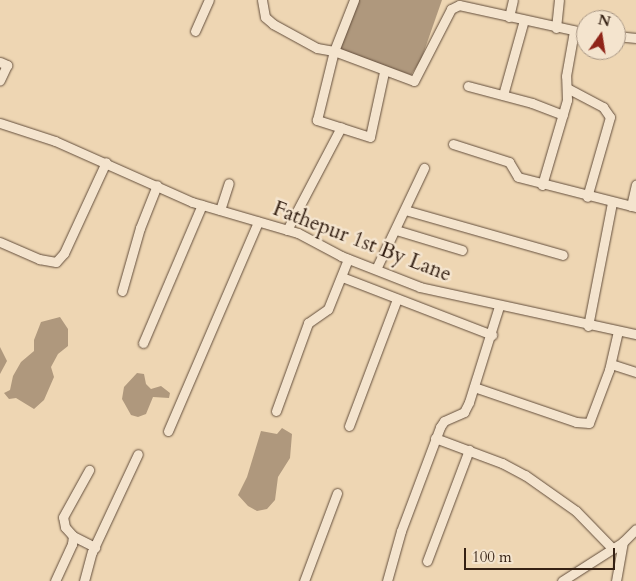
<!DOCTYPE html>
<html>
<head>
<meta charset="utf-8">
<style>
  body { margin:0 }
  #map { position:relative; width:636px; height:581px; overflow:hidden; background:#eed6b3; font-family:Cardo,serif }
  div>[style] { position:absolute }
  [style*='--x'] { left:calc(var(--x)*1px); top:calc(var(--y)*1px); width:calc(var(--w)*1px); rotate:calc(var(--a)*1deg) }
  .water>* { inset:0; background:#af987d }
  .roads { filter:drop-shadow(0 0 1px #634e3c) drop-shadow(0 0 1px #634e3c) }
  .street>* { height:9px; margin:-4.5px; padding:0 4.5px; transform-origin:4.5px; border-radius:4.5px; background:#f4e4ce }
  span { translate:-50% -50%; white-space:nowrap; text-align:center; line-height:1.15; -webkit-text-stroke:5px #f4e4ce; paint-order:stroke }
  .street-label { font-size:21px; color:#352114 }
  .north { position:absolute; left:576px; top:10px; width:50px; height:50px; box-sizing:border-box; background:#f4e4ce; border:1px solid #a89684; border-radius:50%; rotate:13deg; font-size:14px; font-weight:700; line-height:20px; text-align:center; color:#352114 }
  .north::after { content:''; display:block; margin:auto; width:18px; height:22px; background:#8f2418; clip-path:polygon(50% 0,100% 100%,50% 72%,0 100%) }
  .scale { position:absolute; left:464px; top:548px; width:151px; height:22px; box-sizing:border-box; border:2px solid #352114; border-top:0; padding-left:6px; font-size:15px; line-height:18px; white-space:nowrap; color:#352114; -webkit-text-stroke:4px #f4e4ce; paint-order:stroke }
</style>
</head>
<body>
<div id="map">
  <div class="water">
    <i style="clip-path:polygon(358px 0,442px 0,421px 60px,411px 75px,337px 49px)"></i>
    <i style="clip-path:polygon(60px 317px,68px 329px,68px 346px,58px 354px,51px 367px,54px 377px,44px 400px,34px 409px,16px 398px,9px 399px,4px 393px,10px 390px,13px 376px,21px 362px,34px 351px,34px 340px,41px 322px)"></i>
    <i style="clip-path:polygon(0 347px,7px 361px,0 374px)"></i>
    <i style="clip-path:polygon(137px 373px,144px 374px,146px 384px,151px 389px,161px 386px,170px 393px,169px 398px,153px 397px,146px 414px,138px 417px,131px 415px,122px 399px,124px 387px)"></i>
    <i style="clip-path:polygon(282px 428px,292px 434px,290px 458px,278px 477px,275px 500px,267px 509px,257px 511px,248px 506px,238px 495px,247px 477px,261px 431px,277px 434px)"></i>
  </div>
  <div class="roads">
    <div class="street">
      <i style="--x:262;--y:0;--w:17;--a:80"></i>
      <i style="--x:265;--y:17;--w:11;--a:41"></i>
      <i style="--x:273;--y:24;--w:50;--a:28.6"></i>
      <i style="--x:317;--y:48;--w:17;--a:10"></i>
      <i style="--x:334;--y:51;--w:55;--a:-68.6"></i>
      <i style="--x:509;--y:17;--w:17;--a:-77"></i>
      <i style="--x:556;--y:28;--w:28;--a:-84"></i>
      <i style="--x:195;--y:31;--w:34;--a:-66"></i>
      <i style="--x:616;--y:36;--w:20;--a:6"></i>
      <i style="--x:0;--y:62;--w:8;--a:23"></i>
      <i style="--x:7;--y:65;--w:17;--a:115"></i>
      <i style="--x:384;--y:72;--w:66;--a:102.2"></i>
      <i style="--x:370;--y:137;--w:56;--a:-162.2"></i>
      <i style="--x:317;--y:120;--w:71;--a:-76.2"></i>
      <i style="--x:334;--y:51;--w:85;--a:20.6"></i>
      <i style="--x:414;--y:81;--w:81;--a:-62.8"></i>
      <i style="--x:451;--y:9;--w:9;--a:-27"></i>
      <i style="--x:459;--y:5;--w:130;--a:12.4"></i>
      <i style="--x:468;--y:86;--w:66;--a:14.9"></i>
      <i style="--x:532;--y:103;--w:33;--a:21"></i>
      <i style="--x:567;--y:88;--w:41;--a:27.8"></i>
      <i style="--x:603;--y:107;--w:12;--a:55"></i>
      <i style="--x:610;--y:117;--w:83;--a:106"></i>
      <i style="--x:503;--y:95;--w:78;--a:-74.4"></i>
      <i style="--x:0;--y:123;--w:58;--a:18.1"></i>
      <i style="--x:55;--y:141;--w:150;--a:24"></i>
      <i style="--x:192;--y:202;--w:110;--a:16.3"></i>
      <i style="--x:298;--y:233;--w:49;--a:28.1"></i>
      <i style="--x:341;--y:256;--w:85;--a:21.4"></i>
      <i style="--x:420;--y:287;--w:221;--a:12.3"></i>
      <i style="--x:453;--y:144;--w:59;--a:17.8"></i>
      <i style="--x:509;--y:162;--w:17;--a:59"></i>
      <i style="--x:518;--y:177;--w:122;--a:14.3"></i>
      <i style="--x:542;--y:185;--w:89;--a:-73.6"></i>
      <i style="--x:567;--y:100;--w:24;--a:-92"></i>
      <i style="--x:566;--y:76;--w:46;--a:-79.9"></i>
      <i style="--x:631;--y:206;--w:22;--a:-77"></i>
      <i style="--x:220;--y:210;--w:28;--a:-72"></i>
      <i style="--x:405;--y:210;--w:164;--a:15.9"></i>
      <i style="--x:287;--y:230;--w:116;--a:-62.3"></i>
      <i style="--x:396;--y:230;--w:69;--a:16.9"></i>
      <i style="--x:0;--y:242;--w:43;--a:23.6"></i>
      <i style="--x:39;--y:259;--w:17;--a:10"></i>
      <i style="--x:56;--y:262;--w:12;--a:-48"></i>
      <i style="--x:64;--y:253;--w:100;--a:-65.2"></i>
      <i style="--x:376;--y:269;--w:112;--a:-64.6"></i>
      <i style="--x:342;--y:277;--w:161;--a:21.1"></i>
      <i style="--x:122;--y:291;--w:66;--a:-74.1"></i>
      <i style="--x:140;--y:228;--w:46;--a:-68.4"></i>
      <i style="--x:588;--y:326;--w:126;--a:-79"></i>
      <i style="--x:143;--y:343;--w:150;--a:-66.9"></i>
      <i style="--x:611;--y:364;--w:26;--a:18"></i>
      <i style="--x:474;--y:387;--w:108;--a:18.9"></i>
      <i style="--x:576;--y:422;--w:13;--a:4"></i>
      <i style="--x:589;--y:423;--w:57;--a:-69.3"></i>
      <i style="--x:609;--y:370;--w:40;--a:-77"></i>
      <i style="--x:276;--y:411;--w:94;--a:-70"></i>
      <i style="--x:308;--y:323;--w:24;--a:-35"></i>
      <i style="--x:328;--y:309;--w:54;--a:-68.2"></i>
      <i style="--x:349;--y:426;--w:136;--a:-69.3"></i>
      <i style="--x:168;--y:431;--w:228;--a:-66.7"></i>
      <i style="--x:435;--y:438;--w:72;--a:20.5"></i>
      <i style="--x:502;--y:463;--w:26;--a:28"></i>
      <i style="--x:525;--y:475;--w:62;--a:35.2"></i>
      <i style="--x:576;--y:511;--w:53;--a:45.8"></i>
      <i style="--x:73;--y:536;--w:25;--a:27"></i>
      <i style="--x:427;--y:561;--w:119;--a:-69.3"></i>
      <i style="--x:55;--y:581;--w:41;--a:-65.3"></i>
      <i style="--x:72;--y:544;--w:8;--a:-83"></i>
      <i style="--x:73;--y:536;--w:12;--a:-132"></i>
      <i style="--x:65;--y:527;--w:10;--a:-101"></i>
      <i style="--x:63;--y:517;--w:54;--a:-61"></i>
      <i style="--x:84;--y:581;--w:30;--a:-75"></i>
      <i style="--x:92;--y:552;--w:108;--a:-64.9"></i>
      <i style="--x:304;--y:581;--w:94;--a:-69.4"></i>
      <i style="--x:387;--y:581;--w:52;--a:-74.4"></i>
      <i style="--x:401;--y:531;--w:111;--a:-69.4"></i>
      <i style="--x:440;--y:427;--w:7;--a:-56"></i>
      <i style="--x:444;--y:421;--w:22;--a:-24"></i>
      <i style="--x:464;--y:412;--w:11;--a:-63"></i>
      <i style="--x:469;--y:402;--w:101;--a:-72.6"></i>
      <i style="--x:562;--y:581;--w:72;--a:-32.6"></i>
      <i style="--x:623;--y:542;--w:18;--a:-45"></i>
      <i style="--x:616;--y:581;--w:40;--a:-80"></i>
    </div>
  </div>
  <div class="street-label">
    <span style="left:362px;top:242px;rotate:21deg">Fathepur 1st By Lane</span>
  </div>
  <div class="north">N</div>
  <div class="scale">100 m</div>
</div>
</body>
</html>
